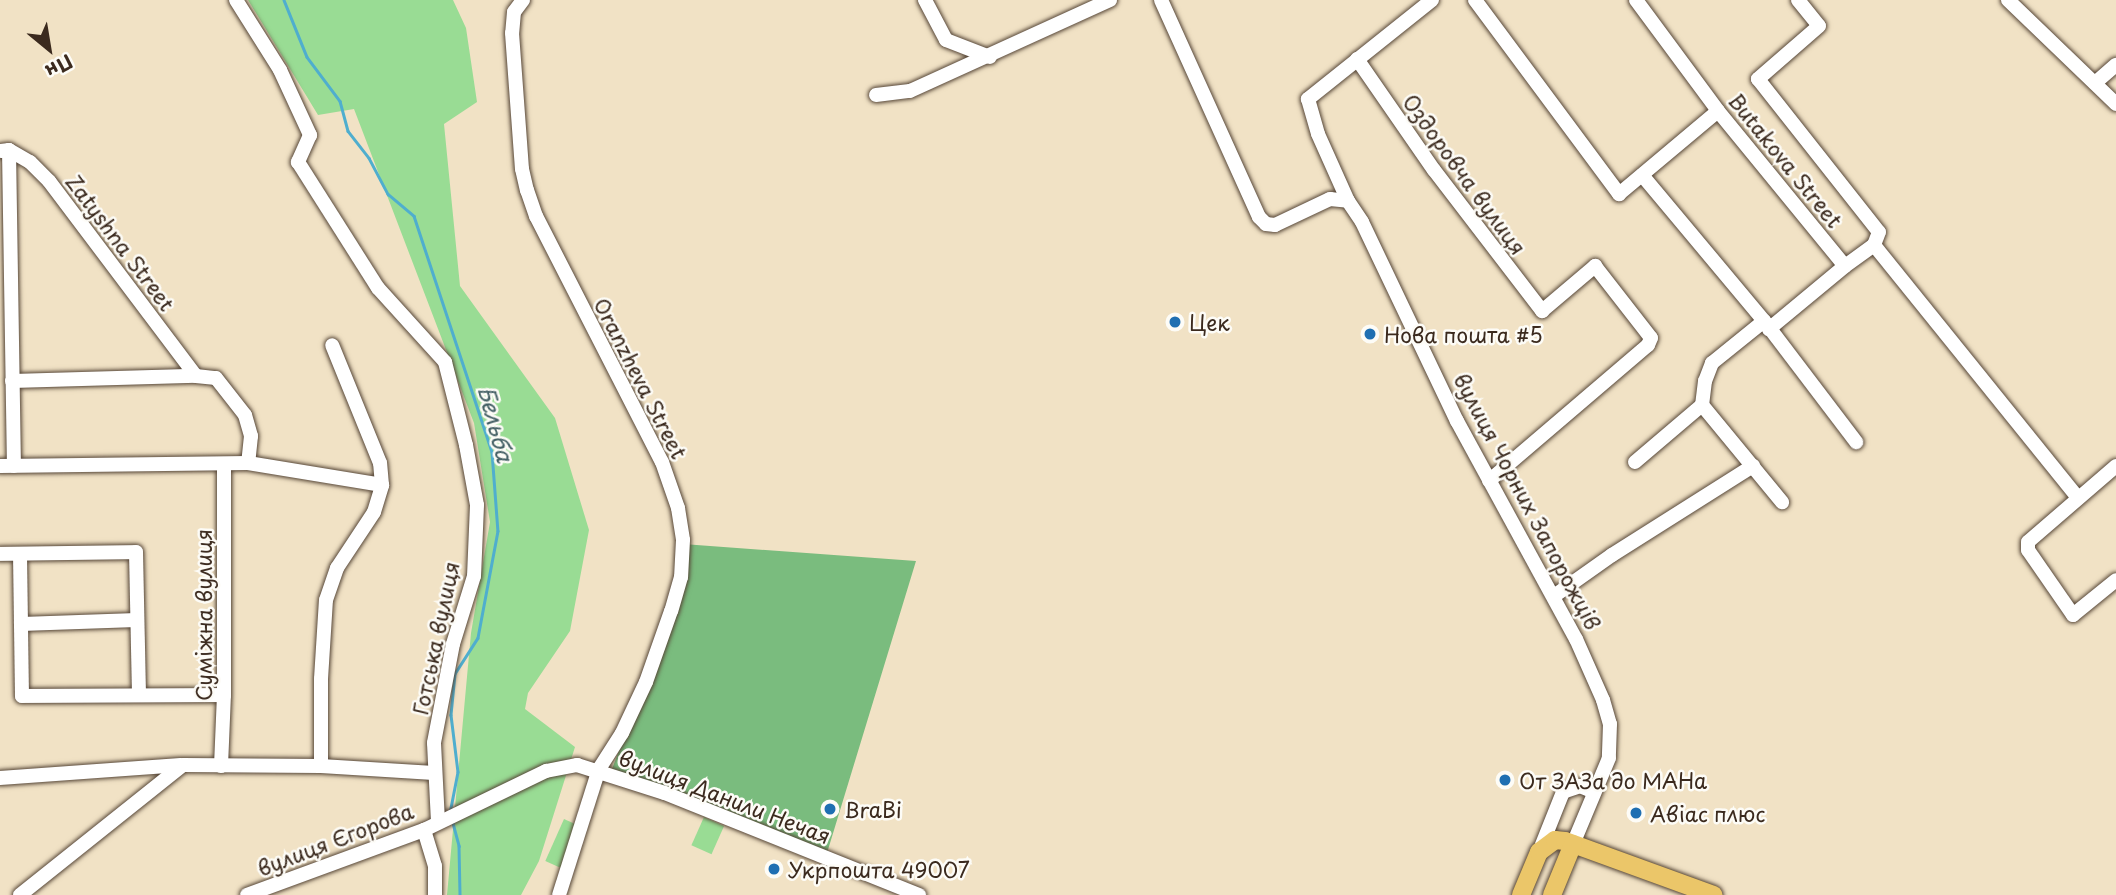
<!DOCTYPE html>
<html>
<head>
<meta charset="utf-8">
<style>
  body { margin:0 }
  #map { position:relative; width:2116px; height:895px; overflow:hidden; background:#f1e2c5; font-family:"Playpen Sans",sans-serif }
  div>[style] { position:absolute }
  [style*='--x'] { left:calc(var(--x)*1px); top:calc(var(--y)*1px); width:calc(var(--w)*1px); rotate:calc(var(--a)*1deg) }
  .green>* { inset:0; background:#99dc94; transform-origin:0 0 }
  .forest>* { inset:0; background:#7abc7e }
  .stream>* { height:2.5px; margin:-1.25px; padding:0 1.25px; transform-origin:1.25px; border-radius:1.25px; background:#4faece }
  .roads { filter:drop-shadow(0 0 2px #564637) drop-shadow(0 0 2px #564637) }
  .minor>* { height:14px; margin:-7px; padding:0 7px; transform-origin:7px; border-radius:7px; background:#fff }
  .major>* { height:18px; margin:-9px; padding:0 9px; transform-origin:9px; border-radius:9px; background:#ebc669 }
  .dots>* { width:19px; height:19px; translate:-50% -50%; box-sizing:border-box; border:4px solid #fdfcf7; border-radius:50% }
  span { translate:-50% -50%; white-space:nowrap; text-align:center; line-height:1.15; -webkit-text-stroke:5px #fdfcf7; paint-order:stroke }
  .street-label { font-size:21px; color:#3b2a1e }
  .poi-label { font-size:21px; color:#3b2a1e }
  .left { translate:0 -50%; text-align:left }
  .water-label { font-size:23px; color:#435f64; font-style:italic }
  .north { position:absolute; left:14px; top:14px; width:70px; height:70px; -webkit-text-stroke:5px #fdfcf7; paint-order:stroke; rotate:150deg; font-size:19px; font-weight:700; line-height:28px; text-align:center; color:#3b2a1e }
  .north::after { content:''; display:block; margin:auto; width:24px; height:32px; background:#3b2a1e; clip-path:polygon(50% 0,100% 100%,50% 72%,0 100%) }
</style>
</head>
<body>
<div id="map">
  <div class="green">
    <i style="clip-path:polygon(248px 0,453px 0,466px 28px,477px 102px,444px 124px,460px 286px,555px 418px,589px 530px,570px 631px,528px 693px,525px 709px,575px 747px,539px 861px,521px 895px,447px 895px,471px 633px,490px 522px,474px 423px,354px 109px,318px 115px)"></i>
    <i style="left:704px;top:817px;width:22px;height:31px;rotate:24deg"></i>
    <i style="left:564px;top:819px;width:17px;height:46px;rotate:24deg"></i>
  </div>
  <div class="forest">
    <i style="clip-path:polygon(683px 544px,916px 561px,827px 853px,612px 769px,655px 657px)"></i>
  </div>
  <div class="stream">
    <i style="--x:284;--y:0;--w:61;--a:68"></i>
    <i style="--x:307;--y:57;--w:55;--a:53.1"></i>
    <i style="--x:340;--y:101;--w:31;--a:75"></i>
    <i style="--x:348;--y:131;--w:34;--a:52"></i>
    <i style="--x:369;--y:158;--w:41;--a:62.2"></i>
    <i style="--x:388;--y:194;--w:34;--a:40"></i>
    <i style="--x:414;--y:216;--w:249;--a:71.7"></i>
    <i style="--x:492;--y:452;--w:79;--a:85.7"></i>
    <i style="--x:498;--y:531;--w:109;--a:100.6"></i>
    <i style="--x:478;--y:638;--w:43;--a:122.6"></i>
    <i style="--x:455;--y:674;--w:41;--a:95.6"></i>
    <i style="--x:451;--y:715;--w:57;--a:83"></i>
    <i style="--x:458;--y:772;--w:42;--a:101"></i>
    <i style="--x:453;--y:823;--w:24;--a:75"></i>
    <i style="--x:459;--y:846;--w:49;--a:88.8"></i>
  </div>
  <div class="roads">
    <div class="minor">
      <i style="--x:236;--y:0;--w:83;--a:57.8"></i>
      <i style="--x:280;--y:70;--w:72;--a:65.2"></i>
      <i style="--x:310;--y:135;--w:30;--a:114"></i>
      <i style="--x:298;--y:162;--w:149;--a:57.6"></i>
      <i style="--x:378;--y:288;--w:100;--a:47.8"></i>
      <i style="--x:445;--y:362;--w:86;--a:75.8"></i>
      <i style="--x:466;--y:445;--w:61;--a:79.6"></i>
      <i style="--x:477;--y:505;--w:71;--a:92.4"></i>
      <i style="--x:474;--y:576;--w:71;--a:107.2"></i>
      <i style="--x:453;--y:644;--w:101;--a:100.9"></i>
      <i style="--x:434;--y:743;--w:79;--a:87.1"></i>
      <i style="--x:523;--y:0;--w:15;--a:127"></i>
      <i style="--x:514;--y:12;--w:21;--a:95"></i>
      <i style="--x:512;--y:33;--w:136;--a:85.8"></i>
      <i style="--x:522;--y:169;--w:22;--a:77"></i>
      <i style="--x:527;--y:190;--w:28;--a:71"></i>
      <i style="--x:536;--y:216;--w:276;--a:62.9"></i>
      <i style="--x:662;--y:462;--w:49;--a:70.8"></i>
      <i style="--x:678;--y:508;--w:32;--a:81"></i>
      <i style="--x:683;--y:540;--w:37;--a:93"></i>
      <i style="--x:681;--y:577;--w:35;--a:106"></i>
      <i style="--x:671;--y:611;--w:75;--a:109.4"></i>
      <i style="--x:646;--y:682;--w:56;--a:115.2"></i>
      <i style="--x:622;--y:733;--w:43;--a:122.6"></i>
      <i style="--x:599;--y:769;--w:132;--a:107.6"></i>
      <i style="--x:925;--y:0;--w:45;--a:62.3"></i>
      <i style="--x:946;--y:40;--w:47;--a:21.1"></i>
      <i style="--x:1161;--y:0;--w:238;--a:65.7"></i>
      <i style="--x:1259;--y:217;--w:10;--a:45"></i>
      <i style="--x:1266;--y:224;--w:9;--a:6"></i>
      <i style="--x:1275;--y:225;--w:61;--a:-25.3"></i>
      <i style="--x:1330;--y:199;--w:18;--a:6"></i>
      <i style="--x:1432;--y:0;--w:159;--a:141.4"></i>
      <i style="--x:1308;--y:99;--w:36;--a:74"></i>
      <i style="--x:1318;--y:134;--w:73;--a:65.9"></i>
      <i style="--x:1348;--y:201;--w:25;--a:56"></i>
      <i style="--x:1362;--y:222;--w:221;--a:64.5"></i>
      <i style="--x:1457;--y:421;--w:248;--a:61.4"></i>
      <i style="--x:1576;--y:639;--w:67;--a:66.1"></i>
      <i style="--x:1603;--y:700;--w:25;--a:74"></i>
      <i style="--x:1610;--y:724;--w:34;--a:92"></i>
      <i style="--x:1609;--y:758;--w:93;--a:112.7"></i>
      <i style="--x:1475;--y:0;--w:242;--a:53.4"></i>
      <i style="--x:1619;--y:194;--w:129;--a:-40"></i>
      <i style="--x:1636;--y:0;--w:138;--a:53.5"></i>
      <i style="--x:1718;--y:111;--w:200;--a:50.7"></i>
      <i style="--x:1845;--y:266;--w:99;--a:140.3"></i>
      <i style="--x:1798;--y:0;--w:33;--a:51"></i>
      <i style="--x:1819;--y:26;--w:81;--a:139"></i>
      <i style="--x:1758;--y:79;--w:195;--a:51.7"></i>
      <i style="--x:1879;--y:232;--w:14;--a:111"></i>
      <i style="--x:1874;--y:245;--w:36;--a:144"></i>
      <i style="--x:2008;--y:0;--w:150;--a:43.9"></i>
      <i style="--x:1357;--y:59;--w:135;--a:55.3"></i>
      <i style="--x:1434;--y:170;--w:178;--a:52.5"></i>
      <i style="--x:1542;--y:311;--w:70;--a:-40.3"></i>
      <i style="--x:1595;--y:266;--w:91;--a:52.1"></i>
      <i style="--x:1651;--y:338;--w:8;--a:113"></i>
      <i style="--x:1648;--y:345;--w:209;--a:139.5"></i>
      <i style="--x:2095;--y:83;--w:28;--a:-41"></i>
      <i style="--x:876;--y:95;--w:34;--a:-7"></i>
      <i style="--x:910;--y:91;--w:220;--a:-24.5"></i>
      <i style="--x:9;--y:150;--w:316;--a:89.1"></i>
      <i style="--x:1;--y:151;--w:8;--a:-7"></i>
      <i style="--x:9;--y:150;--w:24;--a:30"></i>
      <i style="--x:30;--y:162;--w:27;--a:45"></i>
      <i style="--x:49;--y:181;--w:244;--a:53"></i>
      <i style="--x:1642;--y:175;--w:190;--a:50.1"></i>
      <i style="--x:1764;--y:321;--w:67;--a:141.1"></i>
      <i style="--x:1712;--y:363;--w:19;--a:111"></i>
      <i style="--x:1705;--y:381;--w:24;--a:97"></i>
      <i style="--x:1702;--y:405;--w:126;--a:50.5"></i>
      <i style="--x:1874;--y:245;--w:325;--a:51.1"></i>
      <i style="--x:1765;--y:322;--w:151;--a:52.8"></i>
      <i style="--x:12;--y:381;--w:184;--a:-1.6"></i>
      <i style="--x:196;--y:376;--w:20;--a:6"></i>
      <i style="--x:216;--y:378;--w:47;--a:51.9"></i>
      <i style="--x:245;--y:415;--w:22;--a:74"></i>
      <i style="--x:251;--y:436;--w:27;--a:96"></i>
      <i style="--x:1635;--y:462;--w:88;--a:-40.4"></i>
      <i style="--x:0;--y:466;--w:248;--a:-0.7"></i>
      <i style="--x:248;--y:463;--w:136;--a:9.3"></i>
      <i style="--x:2116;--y:466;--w:116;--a:139.2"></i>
      <i style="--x:2028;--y:542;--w:8;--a:90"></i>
      <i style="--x:2028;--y:550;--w:79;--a:55.3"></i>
      <i style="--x:2073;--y:615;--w:55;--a:-39.1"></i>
      <i style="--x:0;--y:554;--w:136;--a:-0.8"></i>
      <i style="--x:136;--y:552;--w:142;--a:88.8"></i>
      <i style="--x:20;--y:554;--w:142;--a:89.2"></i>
      <i style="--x:22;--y:696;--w:202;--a:-0.3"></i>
      <i style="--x:1554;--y:596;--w:71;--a:-35.3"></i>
      <i style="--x:1612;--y:555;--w:167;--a:-32.3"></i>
      <i style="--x:21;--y:624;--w:116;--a:-2"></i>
      <i style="--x:221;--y:766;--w:71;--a:-87.6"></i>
      <i style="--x:224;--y:695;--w:231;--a:-90"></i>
      <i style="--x:321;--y:766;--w:87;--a:-90"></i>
      <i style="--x:321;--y:679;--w:79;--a:-86.4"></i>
      <i style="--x:326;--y:600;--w:34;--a:-71"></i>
      <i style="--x:337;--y:568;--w:67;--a:-56.5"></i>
      <i style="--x:374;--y:512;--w:28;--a:-73"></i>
      <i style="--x:382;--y:485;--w:22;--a:-95"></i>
      <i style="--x:380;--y:463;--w:127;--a:-112.1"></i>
      <i style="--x:0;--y:778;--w:181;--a:-4.1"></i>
      <i style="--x:424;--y:830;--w:38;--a:73"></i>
      <i style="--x:435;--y:866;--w:29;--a:90"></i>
      <i style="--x:1539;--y:852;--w:65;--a:-68.2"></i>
      <i style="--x:1563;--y:792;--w:18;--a:-19"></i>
      <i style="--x:1580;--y:786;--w:15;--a:23"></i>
      <i style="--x:20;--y:895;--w:208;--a:-38.6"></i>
      <i style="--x:183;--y:765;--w:138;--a:0.4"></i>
      <i style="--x:321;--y:766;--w:113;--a:3.5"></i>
      <i style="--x:247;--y:895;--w:189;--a:-20.2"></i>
      <i style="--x:424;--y:830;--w:136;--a:-25.8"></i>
      <i style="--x:546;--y:771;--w:32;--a:-11"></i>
      <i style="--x:577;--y:765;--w:92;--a:17.7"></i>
      <i style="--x:665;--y:793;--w:274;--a:21.9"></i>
    </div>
    <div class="major">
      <i style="--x:1521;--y:895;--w:47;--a:-67.3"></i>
      <i style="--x:1539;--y:852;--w:20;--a:-37"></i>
      <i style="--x:1555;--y:840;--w:10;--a:6"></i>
      <i style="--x:1565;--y:841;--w:158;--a:20"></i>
      <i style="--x:1552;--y:895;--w:55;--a:-67.6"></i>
    </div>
  </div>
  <div class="dots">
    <i style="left:1175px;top:322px;background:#1f6fb2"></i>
    <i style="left:1370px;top:334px;background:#1f6fb2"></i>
    <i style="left:1505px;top:780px;background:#1f6fb2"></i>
    <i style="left:830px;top:809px;background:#1f6fb2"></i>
    <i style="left:1636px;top:813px;background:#1f6fb2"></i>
    <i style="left:774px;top:869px;background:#1f6fb2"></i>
  </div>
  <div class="street-label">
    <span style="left:1786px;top:160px;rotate:51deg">Butakova Street</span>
    <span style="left:1465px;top:174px;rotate:54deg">Оздоровча вулиця</span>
    <span style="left:121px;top:242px;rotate:53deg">Zatyshna Street</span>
    <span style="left:641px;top:378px;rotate:63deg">Oranzheva Street</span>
    <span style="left:1528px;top:501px;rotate:62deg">вулиця Чорних Запорожців</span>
    <span style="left:203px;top:615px;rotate:-90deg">Суміжна вулиця</span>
    <span style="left:435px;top:638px;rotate:-78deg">Готська вулиця</span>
    <span style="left:725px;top:796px;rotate:21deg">вулиця Данили Нечая</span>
    <span style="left:335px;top:839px;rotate:-21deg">вулиця Єгорова</span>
  </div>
  <div class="poi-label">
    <span class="left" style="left:1189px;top:322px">Цек</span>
    <span class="left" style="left:1384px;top:334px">Нова пошта #5</span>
    <span class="left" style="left:1519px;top:780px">От ЗАЗа до МАНа</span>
    <span class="left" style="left:844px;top:809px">BraBi</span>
    <span class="left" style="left:1650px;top:813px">Авіас плюс</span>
    <span class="left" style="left:788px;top:869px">Укрпошта 49007</span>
  </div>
  <div class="water-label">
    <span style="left:496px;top:424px;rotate:75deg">Бельба</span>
  </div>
  <div class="north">Пн</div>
</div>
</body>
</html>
